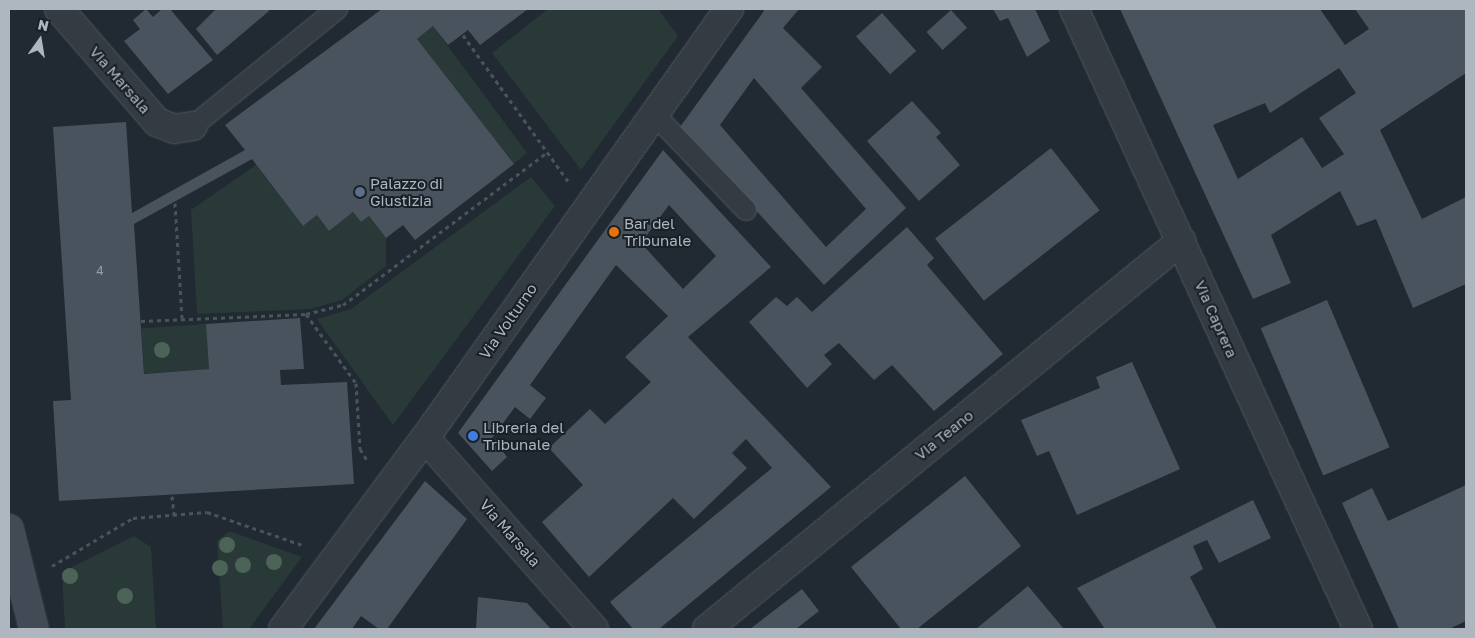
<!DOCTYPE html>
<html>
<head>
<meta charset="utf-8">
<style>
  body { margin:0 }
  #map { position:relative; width:1475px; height:638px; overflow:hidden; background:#212932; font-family:"Golos Text",sans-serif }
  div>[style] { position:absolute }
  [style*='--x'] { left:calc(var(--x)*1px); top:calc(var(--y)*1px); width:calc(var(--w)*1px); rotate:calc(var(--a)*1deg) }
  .green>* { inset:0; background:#293938; transform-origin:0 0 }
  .building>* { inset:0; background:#49535e; transform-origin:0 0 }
  .path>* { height:3px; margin-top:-1.5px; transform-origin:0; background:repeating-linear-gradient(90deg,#465658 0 4px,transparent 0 8px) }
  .roads { filter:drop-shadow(0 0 1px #515961) drop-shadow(0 0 1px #515961) }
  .service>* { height:20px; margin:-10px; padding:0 10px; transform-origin:10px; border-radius:10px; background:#343b43 }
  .minor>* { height:28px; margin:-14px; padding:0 14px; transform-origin:14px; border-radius:14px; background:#343b43 }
  .secondary>* { height:28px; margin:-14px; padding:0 14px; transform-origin:14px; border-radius:14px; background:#424a56 }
  .trees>* { width:16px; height:16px; margin:-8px; border-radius:50%; background:#4c6357 }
  .dots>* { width:14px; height:14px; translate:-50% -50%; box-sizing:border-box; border:2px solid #192027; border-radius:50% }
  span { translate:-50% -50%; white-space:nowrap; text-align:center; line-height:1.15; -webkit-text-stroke:4px #192027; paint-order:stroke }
  .number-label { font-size:12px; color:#959da8 }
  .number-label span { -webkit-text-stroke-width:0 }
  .street-label { font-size:15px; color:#aeb6c0 }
  .poi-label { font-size:15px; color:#aeb6c0 }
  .left { translate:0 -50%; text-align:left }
  .frame { position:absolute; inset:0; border:10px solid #aeb6c0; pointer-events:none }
  .north { position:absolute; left:15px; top:15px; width:50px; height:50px; -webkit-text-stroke:4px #192027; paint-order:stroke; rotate:13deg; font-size:14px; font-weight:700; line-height:20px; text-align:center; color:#aeb6c0 }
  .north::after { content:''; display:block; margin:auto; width:18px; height:22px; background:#aeb6c0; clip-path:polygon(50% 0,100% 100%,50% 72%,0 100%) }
</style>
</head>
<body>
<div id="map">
  <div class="green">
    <i style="clip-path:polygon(548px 9px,658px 9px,678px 36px,581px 170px,492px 53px)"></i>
    <i style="clip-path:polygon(433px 26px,527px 153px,514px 164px,417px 39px)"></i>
    <i style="clip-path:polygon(256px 165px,303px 226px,317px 215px,329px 231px,353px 212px,361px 222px,369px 216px,386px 238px,386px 266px,342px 300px,310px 309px,197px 314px,191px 210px)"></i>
    <i style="clip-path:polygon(531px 177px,555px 206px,393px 425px,317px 319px,351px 309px)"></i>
    <i style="left:206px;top:324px;width:45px;height:65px;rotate:86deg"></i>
    <i style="clip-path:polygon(229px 531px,302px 557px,249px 629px,223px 629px,217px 541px)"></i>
    <i style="clip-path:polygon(134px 536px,151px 547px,156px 629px,65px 629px,62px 572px)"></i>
  </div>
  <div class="building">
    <i style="clip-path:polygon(146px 9px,153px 17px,162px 9px,170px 9px,213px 60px,168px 94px,124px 41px,140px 29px,133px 20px)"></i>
    <i style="clip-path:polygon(216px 9px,267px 9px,269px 11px,217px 55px,196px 29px)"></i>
    <i style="clip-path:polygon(382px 9px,528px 9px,480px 45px,468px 30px,448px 45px,433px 26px,417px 39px,514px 164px,415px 240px,403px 225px,386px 238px,369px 216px,361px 222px,353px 212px,329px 231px,317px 215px,303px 226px,252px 159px,134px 224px,144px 374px,209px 369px,206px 324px,300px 318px,304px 369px,280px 370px,281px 385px,347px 382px,354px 484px,59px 501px,53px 401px,71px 400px,53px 127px,126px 122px,132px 213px,245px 150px,225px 125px)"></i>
    <i style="clip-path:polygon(evenodd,762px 9px,799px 9px,783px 28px,822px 67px,801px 88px,906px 208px,824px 285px,680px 127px,764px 11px,762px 9px,754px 78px,866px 209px,826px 247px,720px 125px,754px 78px)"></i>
    <i style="clip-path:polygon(993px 9px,1035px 9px,1050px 41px,1027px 57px,1008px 18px,1000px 21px)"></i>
    <i style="clip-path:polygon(evenodd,1120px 9px,1320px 9px,1345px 45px,1369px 29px,1355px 9px,1466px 9px,1466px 73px,1380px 130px,1422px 219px,1466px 197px,1466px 284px,1413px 308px,1376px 219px,1357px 226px,1340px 191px,1271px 235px,1291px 283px,1253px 299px,1120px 9px,1339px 68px,1356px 93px,1319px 118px,1344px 154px,1322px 168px,1302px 137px,1238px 179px,1213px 125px,1265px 103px,1270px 113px,1339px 68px)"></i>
    <i style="left:951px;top:10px;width:24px;height:33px;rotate:48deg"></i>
    <i style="left:882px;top:13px;width:51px;height:35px;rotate:48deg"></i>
    <i style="clip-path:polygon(912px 101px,941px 133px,936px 137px,960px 165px,919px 201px,867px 141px)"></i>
    <i style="left:1051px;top:148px;width:79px;height:147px;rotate:52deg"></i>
    <i style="clip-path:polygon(evenodd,663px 150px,771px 267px,688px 337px,831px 487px,659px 629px,633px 629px,610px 602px,772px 468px,746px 439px,732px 453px,747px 468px,694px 519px,673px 498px,589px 577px,542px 522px,583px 485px,549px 448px,590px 409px,605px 424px,651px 382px,625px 357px,668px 316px,616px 265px,530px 385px,546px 398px,530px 419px,515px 407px,492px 438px,507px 457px,492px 471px,458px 433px,663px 150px,669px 205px,716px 256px,683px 289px,641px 243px,669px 205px)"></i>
    <i style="clip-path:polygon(907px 227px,934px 258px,927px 265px,1003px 354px,934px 411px,892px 365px,874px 380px,839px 343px,824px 355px,832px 364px,807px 388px,749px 322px,776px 297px,787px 306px,797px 297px,812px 312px)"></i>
    <i style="left:1327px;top:300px;width:160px;height:72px;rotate:67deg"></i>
    <i style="clip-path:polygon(1132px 362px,1180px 469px,1077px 515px,1049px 451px,1037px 456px,1021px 420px,1100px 388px,1096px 377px)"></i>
    <i style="clip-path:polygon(965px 476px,1021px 546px,917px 629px,901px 629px,851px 567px)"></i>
    <i style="clip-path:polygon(425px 481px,467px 519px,387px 629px,379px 629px,361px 616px,352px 629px,314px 629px)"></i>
    <i style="clip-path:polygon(1466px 485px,1466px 621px,1449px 629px,1399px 629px,1342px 503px,1372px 488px,1388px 521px)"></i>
    <i style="clip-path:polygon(1253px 500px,1271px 538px,1219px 563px,1207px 540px,1193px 546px,1203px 569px,1190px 577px,1217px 629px,1105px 629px,1077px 588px)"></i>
    <i style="clip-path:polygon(1028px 586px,1064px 629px,976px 629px)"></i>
    <i style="clip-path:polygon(802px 589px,819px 611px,796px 629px,750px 629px)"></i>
    <i style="clip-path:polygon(478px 597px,527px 603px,551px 629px,476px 629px)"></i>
  </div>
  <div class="path">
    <i style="--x:463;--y:35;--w:180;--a:54.3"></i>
    <i style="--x:175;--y:203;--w:116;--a:86.5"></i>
    <i style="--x:306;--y:314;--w:85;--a:54.1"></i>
    <i style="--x:356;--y:383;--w:66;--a:86.5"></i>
    <i style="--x:360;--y:449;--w:15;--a:58"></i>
    <i style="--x:141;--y:321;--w:165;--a:-2.4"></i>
    <i style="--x:306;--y:314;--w:38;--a:-14"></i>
    <i style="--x:343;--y:305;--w:254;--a:-36.8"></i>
    <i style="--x:172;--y:496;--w:19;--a:84"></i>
    <i style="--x:52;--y:566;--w:94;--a:-30.7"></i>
    <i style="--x:133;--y:518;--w:74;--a:-4.6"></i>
    <i style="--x:207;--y:512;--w:104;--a:19.1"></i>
  </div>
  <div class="roads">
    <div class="service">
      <i style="--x:654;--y:114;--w:133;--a:46.2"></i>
      <i style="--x:193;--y:126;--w:186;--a:-39.1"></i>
    </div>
    <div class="minor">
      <i style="--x:59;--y:9;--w:150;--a:49.1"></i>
      <i style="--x:157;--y:122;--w:18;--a:22"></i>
      <i style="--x:174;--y:129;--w:19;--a:-9"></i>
      <i style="--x:1074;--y:9;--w:682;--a:65.39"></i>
      <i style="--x:425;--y:438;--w:255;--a:48.5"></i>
      <i style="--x:283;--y:629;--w:238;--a:-53.4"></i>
      <i style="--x:425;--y:438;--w:526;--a:-54.68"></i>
      <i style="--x:707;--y:629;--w:613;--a:-39.3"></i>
    </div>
    <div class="secondary">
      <i style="--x:9;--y:529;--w:103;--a:76"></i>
    </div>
  </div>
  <div class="trees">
    <i style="left:162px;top:350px"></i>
    <i style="left:227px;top:545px"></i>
    <i style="left:274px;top:562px"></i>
    <i style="left:243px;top:565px"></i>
    <i style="left:220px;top:568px"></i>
    <i style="left:70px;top:576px"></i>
    <i style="left:125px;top:596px"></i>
  </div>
  <div class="dots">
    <i style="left:360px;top:192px;background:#5c6f8a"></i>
    <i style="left:614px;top:232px;background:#e8710a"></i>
    <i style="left:473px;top:436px;background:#3f7fe0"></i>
  </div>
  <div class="number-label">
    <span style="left:100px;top:271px">4</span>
  </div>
  <div class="street-label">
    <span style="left:120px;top:80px;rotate:49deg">Via Marsala</span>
    <span style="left:1216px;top:319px;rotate:66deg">Via Caprera</span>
    <span style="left:508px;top:321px;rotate:-55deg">Via Volturno</span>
    <span style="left:944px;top:435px;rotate:-39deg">Via Teano</span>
    <span style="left:510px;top:533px;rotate:49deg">Via Marsala</span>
  </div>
  <div class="poi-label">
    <span class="left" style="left:370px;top:192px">Palazzo di<br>Giustizia</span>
    <span class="left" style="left:624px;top:232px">Bar del<br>Tribunale</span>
    <span class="left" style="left:483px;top:436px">Libreria del<br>Tribunale</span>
  </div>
  <div class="frame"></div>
  <div class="north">N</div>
</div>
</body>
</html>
